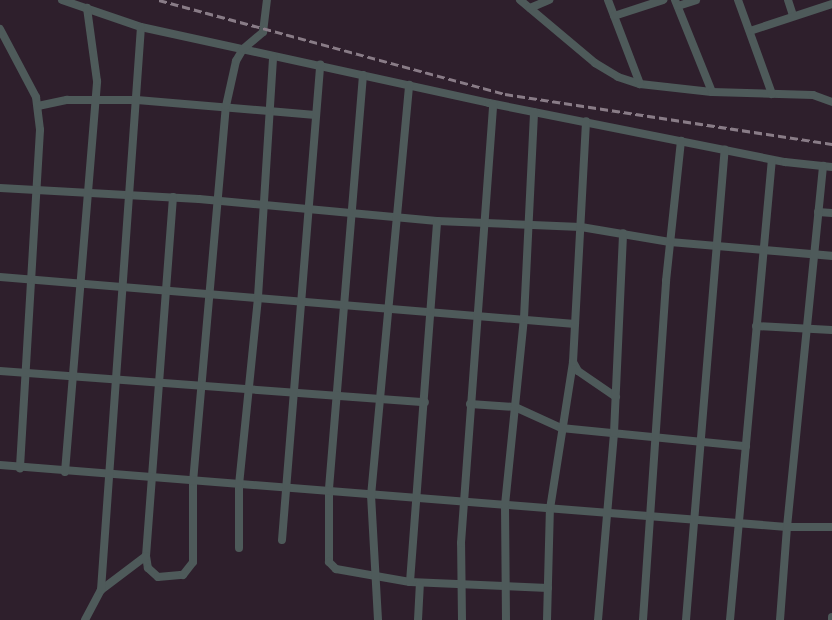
<!DOCTYPE html>
<html>
<head>
<meta charset="utf-8">
<style>
  body { margin:0 }
  #map { position:relative; width:832px; height:620px; overflow:hidden; background:#2e1f2c; font-family:"Fira Sans",sans-serif }
  div>[style] { position:absolute }
  [style*='--x'] { left:calc(var(--x)*1px); top:calc(var(--y)*1px); width:calc(var(--w)*1px); rotate:calc(var(--a)*1deg) }
  .minor>* { height:8px; margin:-4px; padding:0 4px; transform-origin:4px; border-radius:4px; background:#4e5a5a }
  .rail>* { height:2.5px; margin-top:-1.25px; transform-origin:0; background:repeating-linear-gradient(90deg,#897c87 0 8px,transparent 0 12px) }
  span { translate:-50% -50%; white-space:nowrap; text-align:center; line-height:1.15; -webkit-text-stroke:5px #120b11; paint-order:stroke }
</style>
</head>
<body>
<div id="map">
  <div class="minor">
    <i style="--x:62;--y:0;--w:83;--a:18.9"></i>
    <i style="--x:141;--y:27;--w:356;--a:12.3"></i>
    <i style="--x:489;--y:103;--w:302;--a:11.3"></i>
    <i style="--x:785;--y:162;--w:47;--a:6.1"></i>
    <i style="--x:520;--y:0;--w:98;--a:40"></i>
    <i style="--x:595;--y:63;--w:27;--a:31"></i>
    <i style="--x:618;--y:77;--w:23;--a:18"></i>
    <i style="--x:640;--y:84;--w:72;--a:6.3"></i>
    <i style="--x:608;--y:0;--w:90;--a:69.1"></i>
    <i style="--x:675;--y:0;--w:99;--a:68.1"></i>
    <i style="--x:712;--y:92;--w:101;--a:1.7"></i>
    <i style="--x:813;--y:95;--w:20;--a:20"></i>
    <i style="--x:738;--y:0;--w:100;--a:70.1"></i>
    <i style="--x:788;--y:0;--w:16;--a:72"></i>
    <i style="--x:678;--y:6;--w:19;--a:-18"></i>
    <i style="--x:530;--y:8;--w:21;--a:-23"></i>
    <i style="--x:614;--y:16;--w:52;--a:-18.1"></i>
    <i style="--x:0;--y:29;--w:77;--a:62.1"></i>
    <i style="--x:36;--y:97;--w:33;--a:83"></i>
    <i style="--x:40;--y:130;--w:339;--a:93.4"></i>
    <i style="--x:750;--y:31;--w:86;--a:-18.2"></i>
    <i style="--x:363;--y:75;--w:418;--a:94.7"></i>
    <i style="--x:329;--y:492;--w:70;--a:90"></i>
    <i style="--x:329;--y:562;--w:10;--a:45"></i>
    <i style="--x:336;--y:569;--w:75;--a:10"></i>
    <i style="--x:410;--y:582;--w:138;--a:2.5"></i>
    <i style="--x:38;--y:106;--w:30;--a:-12"></i>
    <i style="--x:67;--y:100;--w:70;--a:0"></i>
    <i style="--x:137;--y:100;--w:179;--a:4.8"></i>
    <i style="--x:0;--y:188;--w:199;--a:3.2"></i>
    <i style="--x:199;--y:199;--w:239;--a:5.3"></i>
    <i style="--x:437;--y:221;--w:144;--a:2.4"></i>
    <i style="--x:581;--y:227;--w:90;--a:9.6"></i>
    <i style="--x:670;--y:242;--w:163;--a:4.9"></i>
    <i style="--x:173;--y:197;--w:360;--a:94.3"></i>
    <i style="--x:146;--y:556;--w:12;--a:81"></i>
    <i style="--x:148;--y:568;--w:13;--a:42"></i>
    <i style="--x:158;--y:577;--w:25;--a:-5"></i>
    <i style="--x:183;--y:575;--w:16;--a:-52"></i>
    <i style="--x:193;--y:562;--w:80;--a:-90"></i>
    <i style="--x:193;--y:482;--w:377;--a:-85"></i>
    <i style="--x:226;--y:106;--w:46;--a:-77.5"></i>
    <i style="--x:236;--y:61;--w:14;--a:-60"></i>
    <i style="--x:243;--y:49;--w:26;--a:-40"></i>
    <i style="--x:263;--y:32;--w:32;--a:-83"></i>
    <i style="--x:818;--y:212;--w:14;--a:4"></i>
    <i style="--x:0;--y:277;--w:577;--a:4.67"></i>
    <i style="--x:756;--y:326;--w:76;--a:3"></i>
    <i style="--x:573;--y:362;--w:10;--a:61"></i>
    <i style="--x:578;--y:371;--w:46;--a:34.4"></i>
    <i style="--x:0;--y:371;--w:426;--a:4.2"></i>
    <i style="--x:470;--y:404;--w:45;--a:3.8"></i>
    <i style="--x:515;--y:407;--w:51;--a:24.5"></i>
    <i style="--x:561;--y:428;--w:186;--a:5.6"></i>
    <i style="--x:0;--y:465;--w:789;--a:4.5"></i>
    <i style="--x:787;--y:527;--w:363;--a:-84.3"></i>
    <i style="--x:65;--y:472;--w:392;--a:-85.3"></i>
    <i style="--x:97;--y:81;--w:74;--a:-97.8"></i>
    <i style="--x:282;--y:540;--w:477;--a:-85.4"></i>
    <i style="--x:239;--y:548;--w:63;--a:-90"></i>
    <i style="--x:239;--y:485;--w:189;--a:-84.2"></i>
    <i style="--x:258;--y:297;--w:241;--a:-86.4"></i>
    <i style="--x:410;--y:582;--w:362;--a:-85.7"></i>
    <i style="--x:101;--y:590;--w:56;--a:-37.1"></i>
    <i style="--x:85;--y:620;--w:34;--a:-62"></i>
    <i style="--x:101;--y:590;--w:564;--a:-85.94"></i>
    <i style="--x:378;--y:620;--w:124;--a:-93.2"></i>
    <i style="--x:371;--y:496;--w:413;--a:-84.7"></i>
    <i style="--x:418;--y:620;--w:37;--a:-87"></i>
    <i style="--x:462;--y:620;--w:77;--a:-90.7"></i>
    <i style="--x:461;--y:543;--w:440;--a:-85.8"></i>
    <i style="--x:506;--y:620;--w:115;--a:-90.5"></i>
    <i style="--x:505;--y:505;--w:188;--a:-84.2"></i>
    <i style="--x:524;--y:318;--w:206;--a:-87.2"></i>
    <i style="--x:547;--y:620;--w:111;--a:-88.5"></i>
    <i style="--x:550;--y:509;--w:149;--a:-81.1"></i>
    <i style="--x:573;--y:362;--w:241;--a:-86.9"></i>
    <i style="--x:598;--y:620;--w:188;--a:-85.1"></i>
    <i style="--x:614;--y:433;--w:200;--a:-87.4"></i>
    <i style="--x:643;--y:620;--w:340;--a:-86.1"></i>
    <i style="--x:666;--y:281;--w:141;--a:-83.9"></i>
    <i style="--x:686;--y:620;--w:472;--a:-85.3"></i>
    <i style="--x:730;--y:620;--w:462;--a:-84.8"></i>
    <i style="--x:780;--y:620;--w:93;--a:-85.7"></i>
    <i style="--x:787;--y:527;--w:45;--a:0"></i>
    <i style="--x:832;--y:620;--w:3;--a:-90"></i>
  </div>
  <div class="rail">
    <i style="--x:159;--y:0;--w:359;--a:15.2"></i>
    <i style="--x:505;--y:94;--w:331;--a:8.7"></i>
  </div>
</div>
</body>
</html>
